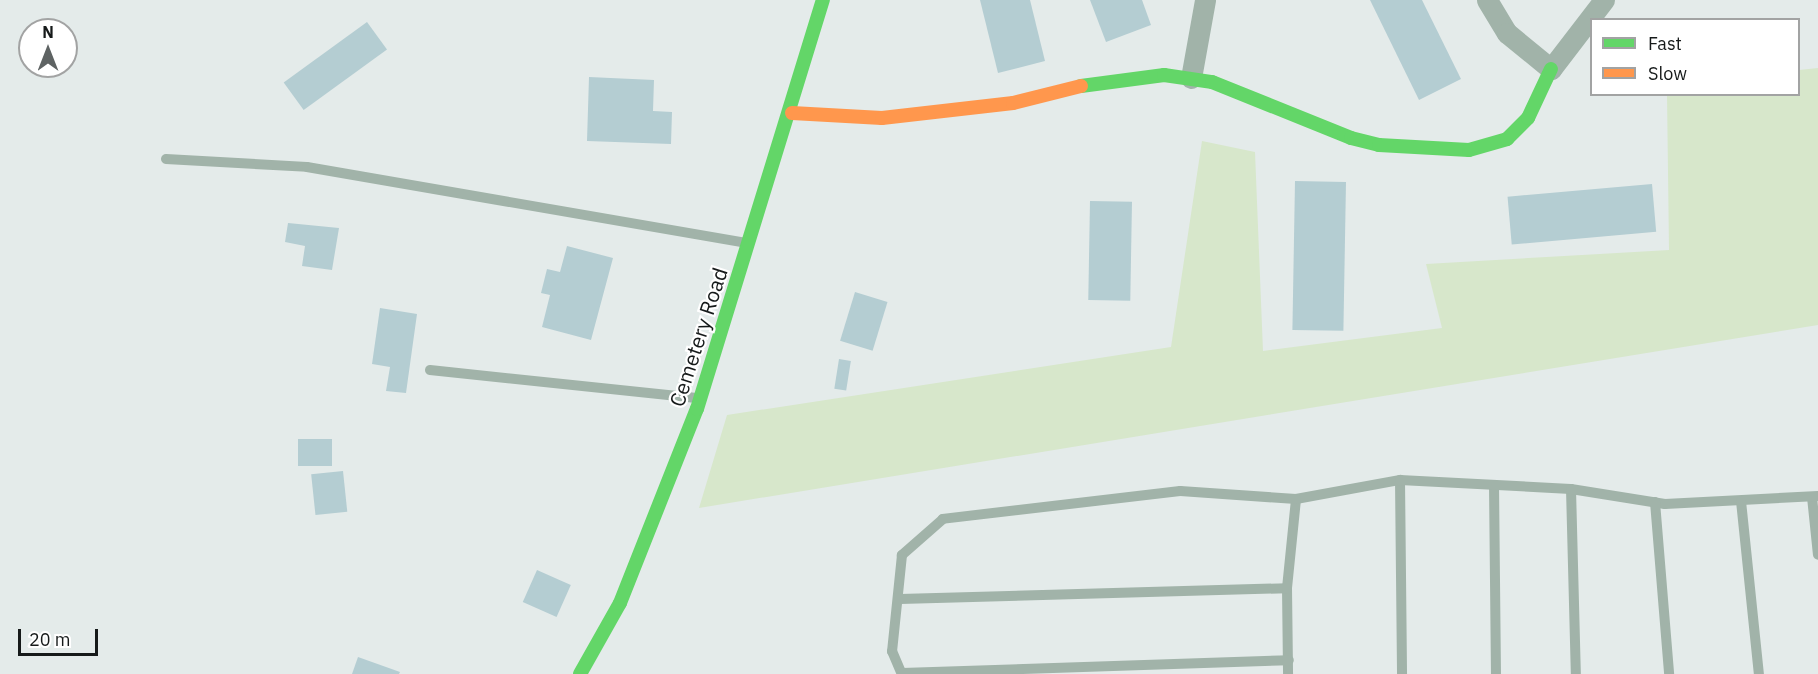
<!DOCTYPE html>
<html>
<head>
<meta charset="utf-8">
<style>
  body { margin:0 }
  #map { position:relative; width:1818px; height:674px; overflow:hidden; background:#e4ebea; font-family:"IBM Plex Sans",sans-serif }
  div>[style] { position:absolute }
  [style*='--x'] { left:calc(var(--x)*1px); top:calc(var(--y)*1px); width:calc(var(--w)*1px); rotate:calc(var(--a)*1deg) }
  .green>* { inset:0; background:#d7e7cb }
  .building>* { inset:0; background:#b4cdd2; transform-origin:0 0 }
  .lane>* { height:10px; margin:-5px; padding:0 5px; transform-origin:5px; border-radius:5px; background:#a1b3a9 }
  .street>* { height:21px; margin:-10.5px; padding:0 10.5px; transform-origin:10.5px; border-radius:10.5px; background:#a1b3a9 }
  .fast>* { height:14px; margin:-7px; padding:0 7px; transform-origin:7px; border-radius:7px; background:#63d668 }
  .slow>* { height:14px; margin:-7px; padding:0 7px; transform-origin:7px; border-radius:7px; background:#ff974d }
  span { translate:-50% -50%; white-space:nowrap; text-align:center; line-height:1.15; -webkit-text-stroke:4.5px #fff; paint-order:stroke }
  .street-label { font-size:21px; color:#161a1a }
  .legend { position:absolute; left:1590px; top:18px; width:210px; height:78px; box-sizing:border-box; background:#fff; border:2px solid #a2a3a3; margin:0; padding:8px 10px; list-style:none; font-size:18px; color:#161a1a }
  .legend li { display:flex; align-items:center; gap:12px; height:30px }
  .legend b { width:30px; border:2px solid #a2a3a3 }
  .north { position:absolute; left:18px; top:18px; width:60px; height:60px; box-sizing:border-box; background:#fff; border:2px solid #a2a3a3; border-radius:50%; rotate:0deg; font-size:16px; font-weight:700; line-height:24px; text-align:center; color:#161a1a }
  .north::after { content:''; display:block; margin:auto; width:21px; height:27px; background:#5e6363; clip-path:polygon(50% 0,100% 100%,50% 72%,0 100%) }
  .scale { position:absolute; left:18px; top:629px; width:80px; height:27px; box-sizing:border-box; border:3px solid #161a1a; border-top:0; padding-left:8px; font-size:18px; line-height:21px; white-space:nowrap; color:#161a1a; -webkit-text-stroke:4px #fff; paint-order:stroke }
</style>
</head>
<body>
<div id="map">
  <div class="green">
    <i style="clip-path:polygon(1818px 68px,1818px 325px,699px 508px,727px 415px,1171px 347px,1202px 141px,1255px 152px,1263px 351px,1442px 328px,1426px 264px,1669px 250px,1667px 95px,1798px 94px,1799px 70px)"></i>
  </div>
  <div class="building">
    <i style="clip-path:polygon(980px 0,1030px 0,1045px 61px,998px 73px)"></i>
    <i style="clip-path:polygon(1090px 0,1142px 0,1151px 25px,1106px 42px)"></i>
    <i style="clip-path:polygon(1370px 0,1422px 0,1461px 79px,1419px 100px)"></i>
    <i style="left:367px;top:22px;width:34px;height:103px;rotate:54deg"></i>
    <i style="clip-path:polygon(589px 77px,654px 80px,653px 111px,672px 112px,671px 144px,587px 141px)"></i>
    <i style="left:1295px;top:181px;width:51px;height:149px;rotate:1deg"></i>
    <i style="left:1652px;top:184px;width:48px;height:145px;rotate:85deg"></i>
    <i style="left:1090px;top:201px;width:42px;height:99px;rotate:1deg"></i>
    <i style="clip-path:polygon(288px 223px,339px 228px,332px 270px,302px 266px,305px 246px,285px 242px)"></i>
    <i style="clip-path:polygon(567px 246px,613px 258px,591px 340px,542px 327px,550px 295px,541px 293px,547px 269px,560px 272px)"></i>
    <i style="left:855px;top:292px;width:34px;height:51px;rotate:17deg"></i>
    <i style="clip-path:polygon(380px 308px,417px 314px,406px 393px,386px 391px,390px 367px,372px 364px)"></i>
    <i style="left:839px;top:359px;width:12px;height:30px;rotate:9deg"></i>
    <i style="left:298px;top:439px;width:34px;height:27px"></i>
    <i style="left:343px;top:471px;width:41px;height:32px;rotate:84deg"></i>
    <i style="left:537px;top:570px;width:37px;height:35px;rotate:24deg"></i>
    <i style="clip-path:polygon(358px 657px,400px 672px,399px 674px,352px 674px)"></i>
  </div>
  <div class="lane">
    <i style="--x:166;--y:159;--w:141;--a:3.2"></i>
    <i style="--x:307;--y:167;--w:447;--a:9.8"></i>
    <i style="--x:430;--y:370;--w:268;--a:6"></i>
    <i style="--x:1400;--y:480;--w:194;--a:89.4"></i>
    <i style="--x:1494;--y:485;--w:189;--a:89.4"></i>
    <i style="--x:1571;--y:489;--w:185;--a:88.5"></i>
    <i style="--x:1812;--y:497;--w:58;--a:84.1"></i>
    <i style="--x:1296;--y:499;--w:106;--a:-10.4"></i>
    <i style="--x:1400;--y:480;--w:171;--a:3"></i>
    <i style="--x:1571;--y:489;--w:95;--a:9.1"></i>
    <i style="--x:1665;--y:504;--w:153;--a:-3"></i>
    <i style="--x:1741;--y:501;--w:174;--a:84.1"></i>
    <i style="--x:1655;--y:502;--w:173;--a:85.3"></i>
    <i style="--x:1287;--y:588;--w:86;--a:89.3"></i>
    <i style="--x:900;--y:599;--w:387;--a:-1.6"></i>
    <i style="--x:1287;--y:588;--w:89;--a:-84.2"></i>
    <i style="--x:1296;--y:499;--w:116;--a:-176.1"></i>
    <i style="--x:1180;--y:491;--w:239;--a:173.3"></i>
    <i style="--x:943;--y:519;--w:55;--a:138.7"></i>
    <i style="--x:902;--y:555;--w:97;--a:95.9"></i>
    <i style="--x:892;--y:651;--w:25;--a:67"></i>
    <i style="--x:902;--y:673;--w:387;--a:-1.9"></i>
  </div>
  <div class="street">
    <i style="--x:1487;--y:0;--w:39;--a:59"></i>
    <i style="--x:1507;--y:33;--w:57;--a:39.3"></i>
    <i style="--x:1551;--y:69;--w:87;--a:-52.5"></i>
    <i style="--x:1191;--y:78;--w:79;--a:-79.8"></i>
  </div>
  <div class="fast">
    <i style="--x:1081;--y:86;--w:84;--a:-7.5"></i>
    <i style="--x:1164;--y:75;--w:49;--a:8.3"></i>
    <i style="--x:1212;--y:82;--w:150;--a:21.9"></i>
    <i style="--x:1351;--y:138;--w:29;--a:14"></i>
    <i style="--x:1379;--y:145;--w:90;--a:3.2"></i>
    <i style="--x:1469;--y:150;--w:40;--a:-16"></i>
    <i style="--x:1507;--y:139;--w:30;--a:-45"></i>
    <i style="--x:1528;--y:118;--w:54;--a:-64.9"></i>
    <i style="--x:580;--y:674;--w:81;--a:-60.6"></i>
    <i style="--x:620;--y:603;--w:209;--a:-68.4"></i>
    <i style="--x:697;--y:409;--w:428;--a:-72.9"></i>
  </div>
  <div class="slow">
    <i style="--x:792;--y:113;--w:90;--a:3.2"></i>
    <i style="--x:882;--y:118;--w:132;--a:-6.5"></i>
    <i style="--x:1013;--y:103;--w:70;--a:-14"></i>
  </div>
  <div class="street-label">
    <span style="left:698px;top:337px;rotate:-72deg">Cemetery Road</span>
  </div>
  <ul class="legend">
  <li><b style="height:8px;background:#63d668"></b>Fast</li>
  <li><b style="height:8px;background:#ff974d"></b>Slow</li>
  </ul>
  <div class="north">N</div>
  <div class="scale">20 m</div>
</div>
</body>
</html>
